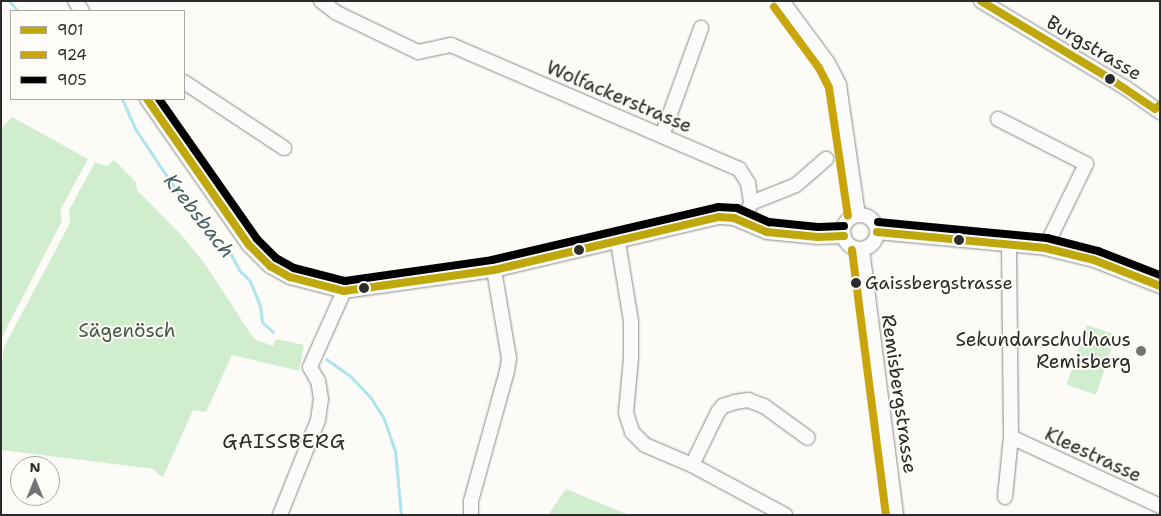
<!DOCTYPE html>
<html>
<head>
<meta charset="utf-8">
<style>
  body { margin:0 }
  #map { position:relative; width:1161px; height:516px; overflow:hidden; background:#fcfbf8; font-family:"Shantell Sans",sans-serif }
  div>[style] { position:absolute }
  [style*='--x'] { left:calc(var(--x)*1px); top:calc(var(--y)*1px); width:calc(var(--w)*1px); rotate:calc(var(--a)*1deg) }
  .green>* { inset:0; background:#d0eecd; transform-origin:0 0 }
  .stream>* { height:3px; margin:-1.5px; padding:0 1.5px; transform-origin:1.5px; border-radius:1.5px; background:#ade4ed }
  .roads { filter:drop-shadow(0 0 1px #898987) drop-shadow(0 0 1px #898987) }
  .minor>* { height:14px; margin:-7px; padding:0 7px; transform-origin:7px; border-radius:7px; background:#fbfbf9 }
  .minor>.ring { margin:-7px; padding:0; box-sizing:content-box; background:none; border:14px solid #fbfbf9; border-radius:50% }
  .bus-1>* { height:8px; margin:-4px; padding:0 4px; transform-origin:4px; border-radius:4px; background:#bfa70e }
  .bus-2>* { height:8px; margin:-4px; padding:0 4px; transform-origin:4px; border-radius:4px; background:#caa40b }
  .bus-3>* { height:8px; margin:-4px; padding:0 4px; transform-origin:4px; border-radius:4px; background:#000 }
  .dots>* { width:14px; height:14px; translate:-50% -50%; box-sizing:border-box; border:2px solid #fdfcf7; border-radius:50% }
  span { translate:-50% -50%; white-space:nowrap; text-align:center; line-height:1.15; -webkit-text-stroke:4px #fdfcf7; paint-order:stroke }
  .bus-label { font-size:18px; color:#2b2b2b }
  .left { translate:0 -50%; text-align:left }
  .street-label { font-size:19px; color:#2b2b2b }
  .park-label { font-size:19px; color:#4b594a }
  .poi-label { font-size:19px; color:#2b2b2b }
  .right { translate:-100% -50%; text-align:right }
  .water-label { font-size:20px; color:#486064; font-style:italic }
  .neighbourhood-label { font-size:20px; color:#2b2b2b; letter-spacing:1px }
  .frame { position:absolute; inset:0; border:2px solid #2b2b2b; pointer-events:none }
  .legend { position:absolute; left:10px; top:10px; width:175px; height:90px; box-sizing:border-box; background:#fdfcf7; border:1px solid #a9a8a5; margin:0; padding:6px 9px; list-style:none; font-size:15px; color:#2b2b2b }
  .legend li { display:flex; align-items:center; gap:10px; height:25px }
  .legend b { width:25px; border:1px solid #a9a8a5 }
  .north { position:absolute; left:10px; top:456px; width:50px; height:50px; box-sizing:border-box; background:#fdfcf7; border:1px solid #a9a8a5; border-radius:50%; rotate:0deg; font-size:14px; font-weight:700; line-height:20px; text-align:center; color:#2b2b2b }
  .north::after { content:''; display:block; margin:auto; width:18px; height:22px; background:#747473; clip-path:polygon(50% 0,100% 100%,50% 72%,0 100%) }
</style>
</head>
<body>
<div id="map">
  <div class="green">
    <i style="clip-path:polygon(12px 117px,88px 159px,60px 210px,62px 221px,1px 339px,1px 129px)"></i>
    <i style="clip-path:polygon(114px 160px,136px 182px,137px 190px,184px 238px,205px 264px,254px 339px,273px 346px,276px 339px,304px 345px,299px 371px,232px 355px,206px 412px,193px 410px,163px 477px,159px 475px,154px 469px,1px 450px,1px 375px,4px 347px,70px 223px,69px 210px,95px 162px,107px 166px)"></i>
    <i style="left:1087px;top:325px;width:31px;height:63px;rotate:19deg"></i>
    <i style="clip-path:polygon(566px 489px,629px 515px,548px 515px)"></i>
  </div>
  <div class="stream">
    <i style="--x:9;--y:1;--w:13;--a:48"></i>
    <i style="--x:122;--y:99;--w:34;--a:66"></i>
    <i style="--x:136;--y:130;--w:79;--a:56.3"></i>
    <i style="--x:180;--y:196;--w:18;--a:38"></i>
    <i style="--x:194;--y:207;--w:17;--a:62"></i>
    <i style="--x:202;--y:222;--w:35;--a:45"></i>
    <i style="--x:227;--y:247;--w:26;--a:62"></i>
    <i style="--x:239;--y:270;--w:16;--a:45"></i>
    <i style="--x:250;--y:281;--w:27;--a:68"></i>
    <i style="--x:260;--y:306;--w:16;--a:83"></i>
    <i style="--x:262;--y:322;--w:15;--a:42"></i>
    <i style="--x:326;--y:359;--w:28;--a:35"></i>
    <i style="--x:349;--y:375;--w:32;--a:46"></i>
    <i style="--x:371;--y:398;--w:25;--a:58"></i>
    <i style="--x:384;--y:419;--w:34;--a:71"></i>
    <i style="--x:395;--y:451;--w:64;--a:84.6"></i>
  </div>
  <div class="roads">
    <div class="minor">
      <i style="--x:75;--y:1;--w:12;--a:55"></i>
      <i style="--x:321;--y:1;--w:20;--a:37"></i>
      <i style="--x:337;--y:13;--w:90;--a:25.7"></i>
      <i style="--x:418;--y:52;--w:34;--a:-12"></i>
      <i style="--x:451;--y:45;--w:314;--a:23.3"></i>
      <i style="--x:739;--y:169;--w:17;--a:57"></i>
      <i style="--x:748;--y:183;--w:20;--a:81"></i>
      <i style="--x:782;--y:1;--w:77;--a:53.4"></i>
      <i style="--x:828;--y:63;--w:25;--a:63"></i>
      <i style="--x:839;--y:85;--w:131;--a:81.7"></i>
      <i style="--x:981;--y:1;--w:169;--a:31"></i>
      <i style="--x:1126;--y:88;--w:42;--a:35.2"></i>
      <i style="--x:184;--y:82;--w:120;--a:33.4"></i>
      <i style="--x:147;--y:99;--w:178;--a:55.1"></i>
      <i style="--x:249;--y:245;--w:30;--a:45"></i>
      <i style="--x:270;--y:266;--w:23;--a:29"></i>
      <i style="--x:290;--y:277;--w:56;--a:14.5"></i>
      <i style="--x:344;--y:291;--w:151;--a:-8"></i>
      <i style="--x:494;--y:270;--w:231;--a:-13.3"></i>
      <i style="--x:719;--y:217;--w:15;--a:4"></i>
      <i style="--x:734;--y:218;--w:36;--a:23"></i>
      <i style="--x:767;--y:232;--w:51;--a:5.6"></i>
      <i style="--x:818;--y:237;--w:26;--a:-2"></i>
      <i style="--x:998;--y:119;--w:99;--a:27.1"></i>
      <i style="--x:1086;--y:164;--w:93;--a:116"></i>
      <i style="--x:662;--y:136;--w:115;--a:-70.1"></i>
      <i class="ring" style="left:843px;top:215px;width:20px;height:20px"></i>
      <i style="--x:743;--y:222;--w:21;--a:-67"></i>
      <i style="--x:751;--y:203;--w:48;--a:-21.8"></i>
      <i style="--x:796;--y:185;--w:40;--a:-41"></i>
      <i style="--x:877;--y:232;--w:169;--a:5.4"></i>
      <i style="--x:1045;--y:248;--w:50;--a:13.8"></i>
      <i style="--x:1094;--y:260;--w:71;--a:21.5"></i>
      <i style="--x:618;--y:242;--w:80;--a:80.7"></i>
      <i style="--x:631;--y:321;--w:37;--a:90"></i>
      <i style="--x:631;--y:358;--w:55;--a:95.2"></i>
      <i style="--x:626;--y:413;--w:20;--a:72"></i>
      <i style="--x:632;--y:432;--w:18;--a:45"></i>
      <i style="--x:645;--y:445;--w:51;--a:23.1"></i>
      <i style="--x:692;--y:465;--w:106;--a:28.3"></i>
      <i style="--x:862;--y:249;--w:268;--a:82.7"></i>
      <i style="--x:1011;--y:437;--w:164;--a:24.8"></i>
      <i style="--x:692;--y:465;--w:59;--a:-63.9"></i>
      <i style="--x:718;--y:412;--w:8;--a:-50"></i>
      <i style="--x:723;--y:406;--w:13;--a:-18"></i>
      <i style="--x:735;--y:402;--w:13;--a:-9"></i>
      <i style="--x:748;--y:400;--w:17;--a:21"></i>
      <i style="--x:764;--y:406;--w:54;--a:36"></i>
      <i style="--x:1005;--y:497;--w:60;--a:-84.3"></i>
      <i style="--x:1011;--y:437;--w:193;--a:-90.6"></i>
      <i style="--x:280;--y:515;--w:102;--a:-68.2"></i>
      <i style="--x:318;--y:420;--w:21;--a:-82"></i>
      <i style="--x:321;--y:399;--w:18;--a:-99"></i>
      <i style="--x:318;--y:381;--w:16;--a:-120"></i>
      <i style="--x:310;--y:367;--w:83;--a:-65.9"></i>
      <i style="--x:471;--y:515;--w:14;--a:-90"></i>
      <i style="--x:471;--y:501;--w:135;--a:-74.5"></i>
      <i style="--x:507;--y:371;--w:13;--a:-81"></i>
      <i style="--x:509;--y:358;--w:89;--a:-99.7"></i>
    </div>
  </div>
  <div class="bus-1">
    <i style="--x:981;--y:1;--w:149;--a:31"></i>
    <i style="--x:1109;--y:78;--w:55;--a:34"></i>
    <i style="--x:1155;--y:109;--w:6;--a:-39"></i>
    <i style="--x:147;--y:99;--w:178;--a:55.1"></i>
    <i style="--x:249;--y:245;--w:30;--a:45"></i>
    <i style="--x:270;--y:266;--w:23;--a:29"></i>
    <i style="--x:290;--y:277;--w:56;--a:14.5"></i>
    <i style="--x:344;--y:291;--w:151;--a:-8"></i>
    <i style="--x:494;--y:270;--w:231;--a:-13.3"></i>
    <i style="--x:719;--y:217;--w:15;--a:4"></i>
    <i style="--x:734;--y:218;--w:36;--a:23"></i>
    <i style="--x:767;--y:232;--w:51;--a:5.6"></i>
    <i style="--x:818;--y:237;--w:26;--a:-2"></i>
    <i style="--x:877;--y:232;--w:169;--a:5.4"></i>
    <i style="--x:1045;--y:248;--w:50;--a:13.8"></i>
    <i style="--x:1094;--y:260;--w:71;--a:21.5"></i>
  </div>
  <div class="bus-2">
    <i style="--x:774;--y:7;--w:76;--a:53.6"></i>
    <i style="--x:819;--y:68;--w:22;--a:63"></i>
    <i style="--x:829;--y:88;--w:129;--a:81.6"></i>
    <i style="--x:852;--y:250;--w:267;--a:82.7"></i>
  </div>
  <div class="bus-3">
    <i style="--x:159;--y:99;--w:171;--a:55"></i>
    <i style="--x:257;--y:239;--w:27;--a:45"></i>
    <i style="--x:276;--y:258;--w:21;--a:29"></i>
    <i style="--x:294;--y:268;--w:53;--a:14.3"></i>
    <i style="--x:345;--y:281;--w:148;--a:-8.1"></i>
    <i style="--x:492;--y:260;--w:232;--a:-13.2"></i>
    <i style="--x:718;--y:207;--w:19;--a:3"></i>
    <i style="--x:737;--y:208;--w:35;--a:24"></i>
    <i style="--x:769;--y:222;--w:49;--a:5.8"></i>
    <i style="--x:818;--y:227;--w:26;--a:-2"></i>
    <i style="--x:878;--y:222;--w:170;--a:5.4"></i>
    <i style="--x:1047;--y:238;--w:53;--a:14.3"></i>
    <i style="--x:1098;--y:251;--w:66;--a:21.2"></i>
  </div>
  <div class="dots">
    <i style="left:1110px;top:79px;background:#2b2b2b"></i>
    <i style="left:959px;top:240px;background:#2b2b2b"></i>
    <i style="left:579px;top:250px;background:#2b2b2b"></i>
    <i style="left:856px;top:283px;background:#2b2b2b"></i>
    <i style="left:364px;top:288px;background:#2b2b2b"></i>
    <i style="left:1141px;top:351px;background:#747473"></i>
  </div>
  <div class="bus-label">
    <span class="left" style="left:865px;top:283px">Gaissbergstrasse</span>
  </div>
  <div class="street-label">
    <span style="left:1094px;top:48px;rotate:31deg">Burgstrasse</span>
    <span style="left:619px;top:97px;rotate:23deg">Wolfackerstrasse</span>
    <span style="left:899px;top:394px;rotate:82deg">Remisbergstrasse</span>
    <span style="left:1093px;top:455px;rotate:25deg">Kleestrasse</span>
  </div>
  <div class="park-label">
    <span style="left:127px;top:331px">Sägenösch</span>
  </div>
  <div class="poi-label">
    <span class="right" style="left:1131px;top:351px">Sekundarschulhaus<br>Remisberg</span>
  </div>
  <div class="water-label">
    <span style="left:199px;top:216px;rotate:52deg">Krebsbach</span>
  </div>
  <div class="neighbourhood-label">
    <span style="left:284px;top:441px">GAISSBERG</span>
  </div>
  <div class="frame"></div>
  <ul class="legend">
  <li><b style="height:6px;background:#bfa70e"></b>901</li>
  <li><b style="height:6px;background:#caa40b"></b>924</li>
  <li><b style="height:6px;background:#000"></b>905</li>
  </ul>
  <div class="north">N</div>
</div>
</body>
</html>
